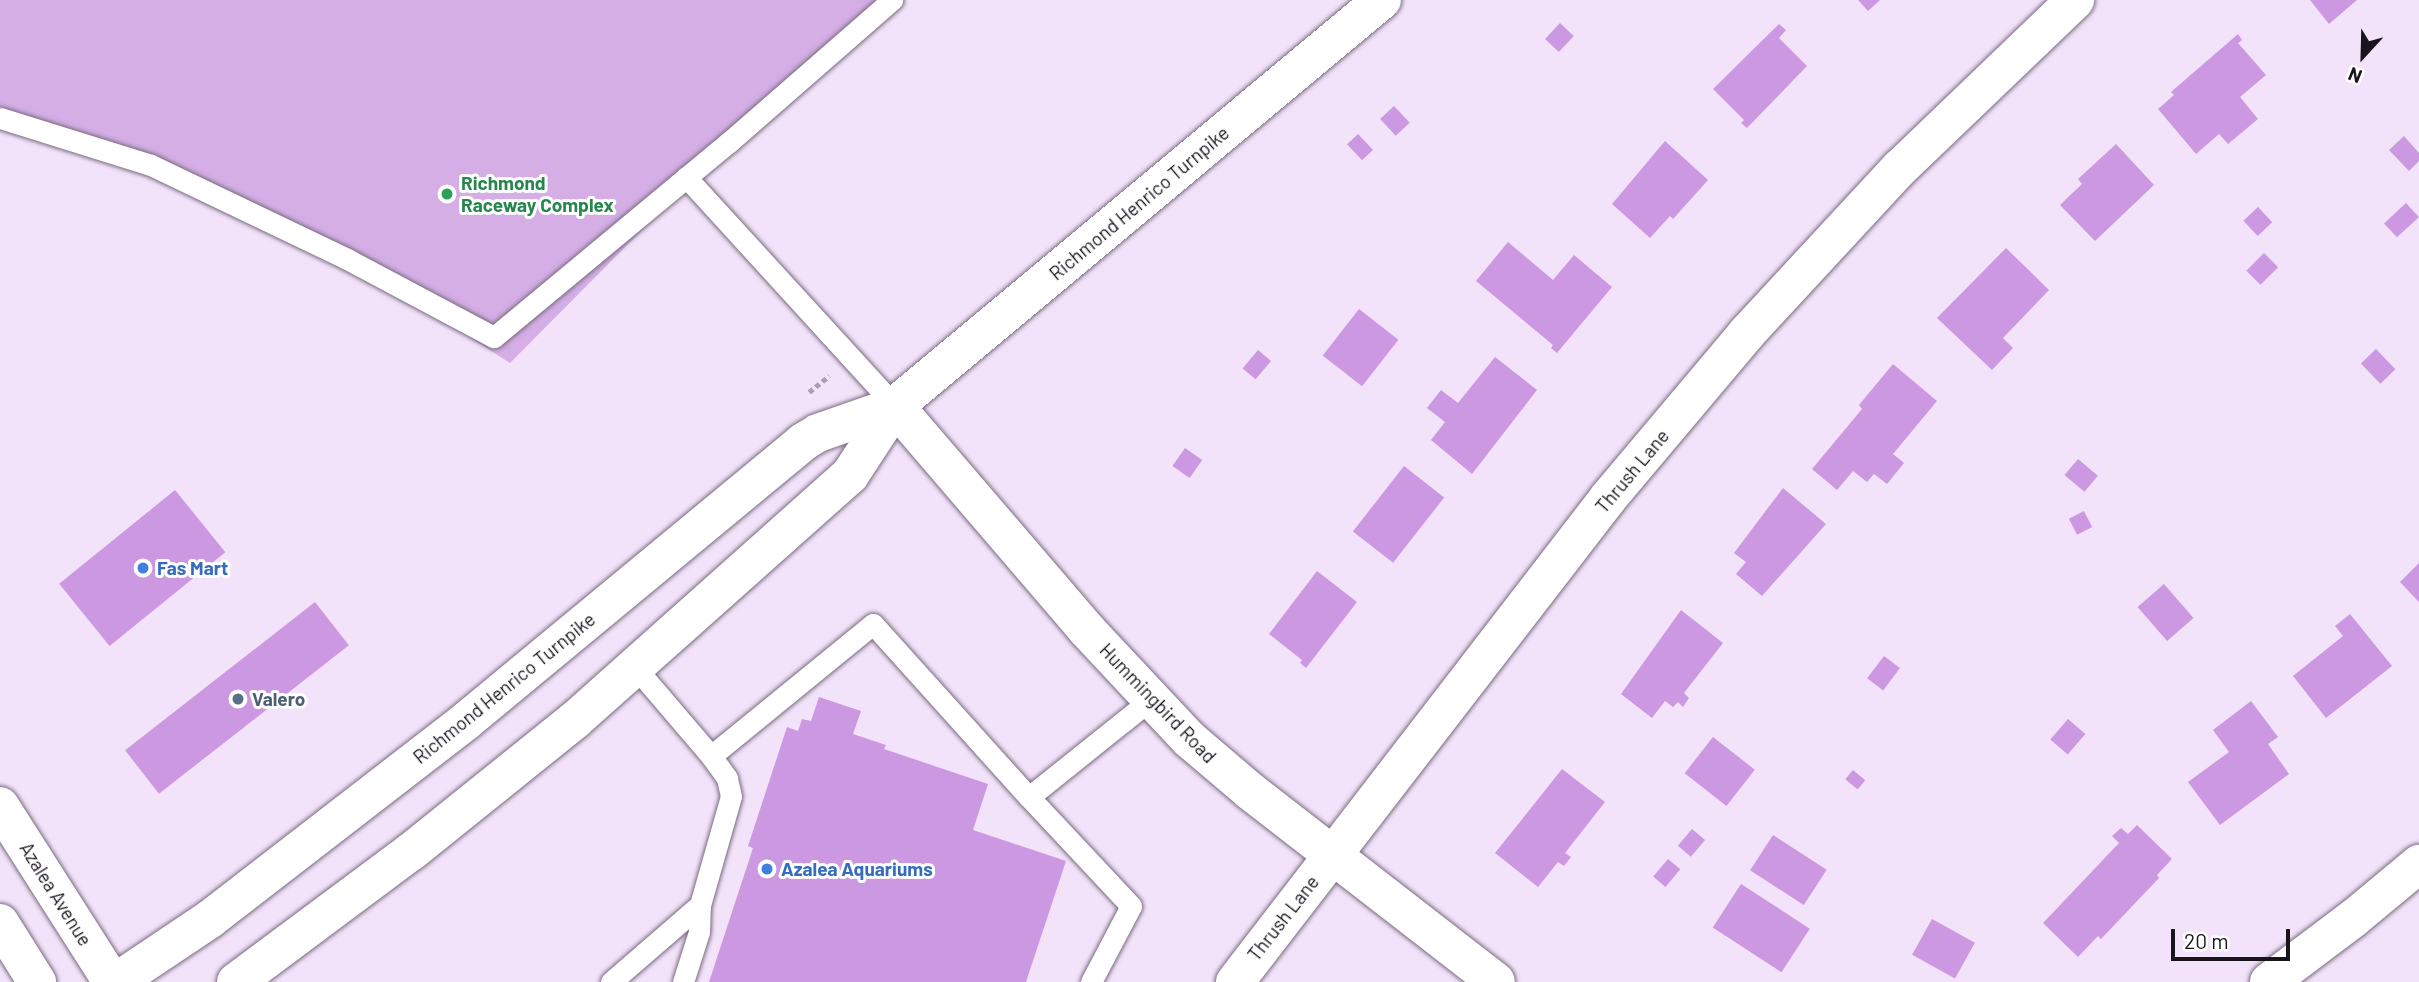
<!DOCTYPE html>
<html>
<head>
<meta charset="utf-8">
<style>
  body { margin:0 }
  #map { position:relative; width:2419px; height:982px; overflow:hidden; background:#f3e3fa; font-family:Barlow,sans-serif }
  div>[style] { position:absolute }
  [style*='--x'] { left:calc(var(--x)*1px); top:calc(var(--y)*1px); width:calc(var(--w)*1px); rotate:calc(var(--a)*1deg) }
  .green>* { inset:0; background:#d4aee5 }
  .building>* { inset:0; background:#cb98e1; transform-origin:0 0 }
  .path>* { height:4.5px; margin-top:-2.25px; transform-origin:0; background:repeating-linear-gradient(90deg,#aa9eb0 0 5px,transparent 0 8.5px) }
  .roads { filter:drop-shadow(0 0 2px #796b80) drop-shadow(0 0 2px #796b80) }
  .service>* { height:21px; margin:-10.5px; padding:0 10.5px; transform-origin:10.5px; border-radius:10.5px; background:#fff }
  .minor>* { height:38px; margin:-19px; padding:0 19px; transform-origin:19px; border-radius:19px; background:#fff }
  .tertiary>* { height:38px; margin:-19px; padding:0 19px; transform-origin:19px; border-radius:19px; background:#fff }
  .secondary>* { height:38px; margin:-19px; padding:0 19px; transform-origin:19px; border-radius:19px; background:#fff }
  .dots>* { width:19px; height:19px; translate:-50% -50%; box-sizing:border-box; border:4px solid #fff; border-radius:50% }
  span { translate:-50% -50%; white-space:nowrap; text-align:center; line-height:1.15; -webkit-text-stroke:6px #fff; paint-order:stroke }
  .leisure-label { font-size:19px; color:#27864d; font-weight:700 }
  .left { translate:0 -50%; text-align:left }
  .street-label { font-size:19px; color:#19141c }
  .shop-label { font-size:19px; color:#366cbe; font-weight:700 }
  .service-label { font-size:19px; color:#4e5e75; font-weight:700 }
  .north { position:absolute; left:2328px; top:21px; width:70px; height:70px; -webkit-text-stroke:5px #fff; paint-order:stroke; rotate:202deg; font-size:19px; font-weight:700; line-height:28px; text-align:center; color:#19141c }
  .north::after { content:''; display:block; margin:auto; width:24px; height:32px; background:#19141c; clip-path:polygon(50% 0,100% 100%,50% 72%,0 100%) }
  .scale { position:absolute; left:2171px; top:929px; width:119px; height:32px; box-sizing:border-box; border:4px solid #19141c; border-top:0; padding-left:9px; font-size:21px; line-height:24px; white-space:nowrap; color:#19141c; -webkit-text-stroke:5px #fff; paint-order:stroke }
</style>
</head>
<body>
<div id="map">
  <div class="green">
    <i style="clip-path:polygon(0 0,905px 0,648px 224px,510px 363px,347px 259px,152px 165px,0 118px)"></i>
  </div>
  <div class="building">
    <i style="clip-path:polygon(1858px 0,1880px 0,1868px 11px)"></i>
    <i style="clip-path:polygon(2310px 0,2357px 0,2329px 24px)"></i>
    <i style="left:1560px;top:23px;width:19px;height:22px;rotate:43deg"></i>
    <i style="clip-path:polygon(1779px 24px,1786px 30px,1779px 38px,1807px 66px,1747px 128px,1741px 123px,1744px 120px,1713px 89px)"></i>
    <i style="clip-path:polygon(2238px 34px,2242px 40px,2238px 43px,2266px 75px,2240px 97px,2258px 119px,2228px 144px,2219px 134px,2196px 154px,2158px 109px,2174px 95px,2171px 92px)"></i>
    <i style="left:1394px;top:106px;width:23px;height:19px;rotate:47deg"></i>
    <i style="left:1358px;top:134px;width:22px;height:15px;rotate:47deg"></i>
    <i style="clip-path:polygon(2404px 136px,2419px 153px,2419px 161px,2409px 171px,2389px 150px)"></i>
    <i style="clip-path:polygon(1665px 141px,1708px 180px,1673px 219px,1670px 216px,1650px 238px,1612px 204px)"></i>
    <i style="clip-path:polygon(2116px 144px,2154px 185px,2095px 241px,2060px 205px,2082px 184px,2078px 179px)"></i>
    <i style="left:2406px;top:203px;width:19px;height:30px;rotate:47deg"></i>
    <i style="left:2258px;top:207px;width:21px;height:20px;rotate:47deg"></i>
    <i style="clip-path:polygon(1508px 242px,1553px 280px,1574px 255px,1612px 287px,1557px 353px,1551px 348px,1553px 345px,1476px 281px)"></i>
    <i style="clip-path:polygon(2006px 248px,2049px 290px,2003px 338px,2013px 348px,1992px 370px,1937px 318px)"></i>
    <i style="left:2264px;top:253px;width:20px;height:25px;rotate:45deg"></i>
    <i style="left:1359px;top:309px;width:50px;height:59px;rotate:38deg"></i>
    <i style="left:2376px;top:349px;width:28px;height:21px;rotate:46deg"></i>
    <i style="left:1258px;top:350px;width:17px;height:24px;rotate:40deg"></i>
    <i style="clip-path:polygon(1495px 357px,1537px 390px,1472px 474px,1431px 440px,1445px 422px,1427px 408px,1441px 390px,1458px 403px)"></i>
    <i style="clip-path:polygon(1893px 364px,1937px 401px,1893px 454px,1904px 463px,1887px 484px,1874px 474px,1867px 482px,1853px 471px,1837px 490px,1812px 469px,1862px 409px,1859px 405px)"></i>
    <i style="left:1185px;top:448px;width:21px;height:22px;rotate:35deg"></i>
    <i style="left:2078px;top:459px;width:26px;height:21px;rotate:40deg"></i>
    <i style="left:1404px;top:466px;width:51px;height:83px;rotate:38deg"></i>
    <i style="clip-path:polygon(1783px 488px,1826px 524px,1762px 596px,1736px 574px,1746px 562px,1734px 553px)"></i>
    <i style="left:175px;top:490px;width:80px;height:149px;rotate:51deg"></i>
    <i style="left:2084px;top:511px;width:18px;height:17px;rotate:63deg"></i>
    <i style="clip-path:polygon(2419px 563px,2419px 602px,2400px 582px)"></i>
    <i style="clip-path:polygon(1317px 571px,1357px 602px,1306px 668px,1300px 663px,1302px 660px,1269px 634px)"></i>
    <i style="left:2164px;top:584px;width:45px;height:35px;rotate:49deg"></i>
    <i style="left:315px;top:602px;width:55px;height:241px;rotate:52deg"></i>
    <i style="clip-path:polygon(1681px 610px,1723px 643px,1684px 693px,1689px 698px,1683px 707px,1678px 702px,1673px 707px,1665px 701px,1652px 718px,1621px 694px)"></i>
    <i style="clip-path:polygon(2350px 614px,2392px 666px,2326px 718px,2293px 676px,2343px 636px,2335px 626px)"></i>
    <i style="left:1884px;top:656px;width:20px;height:28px;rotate:37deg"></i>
    <i style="clip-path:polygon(819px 697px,861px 711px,853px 734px,886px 745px,884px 749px,988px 784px,973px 830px,1066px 861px,1026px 982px,709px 982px,753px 848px,748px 846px,787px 727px,798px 731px,802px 719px,811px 721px)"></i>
    <i style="clip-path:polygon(2251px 701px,2278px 737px,2268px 744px,2289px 774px,2220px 825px,2188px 782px,2229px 752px,2213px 730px)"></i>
    <i style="left:2068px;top:719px;width:23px;height:27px;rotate:41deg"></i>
    <i style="left:1713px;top:737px;width:53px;height:46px;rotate:38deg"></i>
    <i style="clip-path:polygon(1562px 769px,1605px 802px,1565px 853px,1571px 857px,1564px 866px,1558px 862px,1538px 887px,1495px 853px)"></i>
    <i style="left:1853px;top:770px;width:16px;height:12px;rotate:40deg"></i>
    <i style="clip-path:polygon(2137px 825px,2172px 859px,2157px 875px,2159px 878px,2101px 939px,2098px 936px,2078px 957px,2043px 923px,2119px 843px,2112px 836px,2121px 828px,2128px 834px)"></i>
    <i style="left:1692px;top:829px;width:17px;height:22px;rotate:40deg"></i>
    <i style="left:1773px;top:835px;width:64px;height:42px;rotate:33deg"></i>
    <i style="left:1668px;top:859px;width:16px;height:23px;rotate:40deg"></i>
    <i style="left:1741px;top:884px;width:82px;height:52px;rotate:33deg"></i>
    <i style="left:1932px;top:919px;width:49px;height:41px;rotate:29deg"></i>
  </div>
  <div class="path">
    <i style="--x:809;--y:392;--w:26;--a:-39"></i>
  </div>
  <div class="roads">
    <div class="service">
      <i style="--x:0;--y:118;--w:158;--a:17.3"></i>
      <i style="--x:151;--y:165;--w:217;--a:25.6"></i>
      <i style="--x:347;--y:259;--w:166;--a:28"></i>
      <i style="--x:494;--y:337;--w:304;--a:-39.7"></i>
      <i style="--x:728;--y:143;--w:218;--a:-41.1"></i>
      <i style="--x:686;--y:177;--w:310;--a:47.6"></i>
      <i style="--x:635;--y:667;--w:117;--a:49.5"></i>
      <i style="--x:711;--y:756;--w:209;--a:-39.2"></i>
      <i style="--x:873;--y:624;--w:233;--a:48"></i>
      <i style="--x:1029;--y:797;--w:155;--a:-38.7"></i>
      <i style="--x:1029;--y:797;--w:149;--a:46.9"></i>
      <i style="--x:1131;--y:906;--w:86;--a:117.8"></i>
      <i style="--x:611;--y:982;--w:118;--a:-40.9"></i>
      <i style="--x:683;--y:982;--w:52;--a:-72.3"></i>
      <i style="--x:699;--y:932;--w:27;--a:-88"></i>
      <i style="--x:700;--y:905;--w:113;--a:-74.1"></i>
      <i style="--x:731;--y:796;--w:18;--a:-103"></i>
      <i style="--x:727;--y:778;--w:27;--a:-126"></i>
    </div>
    <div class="minor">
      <i style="--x:895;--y:406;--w:294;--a:49.4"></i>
      <i style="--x:1086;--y:629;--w:151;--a:46.9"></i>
      <i style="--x:1189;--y:739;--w:80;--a:40.4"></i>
      <i style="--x:1250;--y:791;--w:311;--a:37.8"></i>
      <i style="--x:1235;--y:982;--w:612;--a:-52.36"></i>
      <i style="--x:1609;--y:497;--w:214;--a:-49.9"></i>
      <i style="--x:1747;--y:333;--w:224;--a:-47.2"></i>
      <i style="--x:1899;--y:169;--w:244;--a:-43.8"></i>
      <i style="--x:2269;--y:982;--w:106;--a:-37"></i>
      <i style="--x:2354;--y:918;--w:85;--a:-39.7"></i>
    </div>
    <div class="tertiary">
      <i style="--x:0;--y:806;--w:209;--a:57.5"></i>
      <i style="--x:0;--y:923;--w:70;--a:57.9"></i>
    </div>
    <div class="secondary">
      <i style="--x:116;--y:982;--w:113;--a:-33.8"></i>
      <i style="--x:210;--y:919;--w:324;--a:-37.7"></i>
      <i style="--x:466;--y:721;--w:438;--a:-39.6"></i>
      <i style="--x:803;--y:442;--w:17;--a:-31"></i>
      <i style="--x:818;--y:433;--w:82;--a:-19.3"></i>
      <i style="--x:236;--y:982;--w:219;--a:-36.7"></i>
      <i style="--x:412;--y:851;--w:209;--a:-38.8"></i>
      <i style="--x:575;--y:720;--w:368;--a:-41.7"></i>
      <i style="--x:850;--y:475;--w:82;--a:-56.9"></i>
      <i style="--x:895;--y:406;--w:634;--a:-39.82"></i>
    </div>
  </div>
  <div class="dots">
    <i style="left:447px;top:194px;background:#2e9e5b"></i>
    <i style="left:143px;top:568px;background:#3f7fe0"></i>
    <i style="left:238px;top:699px;background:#5c6f8a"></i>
    <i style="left:767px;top:869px;background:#3f7fe0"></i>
  </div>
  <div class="leisure-label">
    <span class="left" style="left:461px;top:194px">Richmond<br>Raceway Complex</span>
  </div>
  <div class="street-label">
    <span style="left:1139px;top:203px;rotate:-40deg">Richmond Henrico Turnpike</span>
    <span style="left:1632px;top:471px;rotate:-50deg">Thrush Lane</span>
    <span style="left:504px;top:688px;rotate:-39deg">Richmond Henrico Turnpike</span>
    <span style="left:1158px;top:703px;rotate:46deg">Hummingbird Road</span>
    <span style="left:56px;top:894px;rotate:58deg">Azalea Avenue</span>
    <span style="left:1283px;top:918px;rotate:-52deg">Thrush Lane</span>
  </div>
  <div class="shop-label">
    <span class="left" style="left:157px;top:568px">Fas Mart</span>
    <span class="left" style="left:781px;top:869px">Azalea Aquariums</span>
  </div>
  <div class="service-label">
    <span class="left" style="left:252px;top:699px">Valero</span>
  </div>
  <div class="north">N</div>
  <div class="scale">20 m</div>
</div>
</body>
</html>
